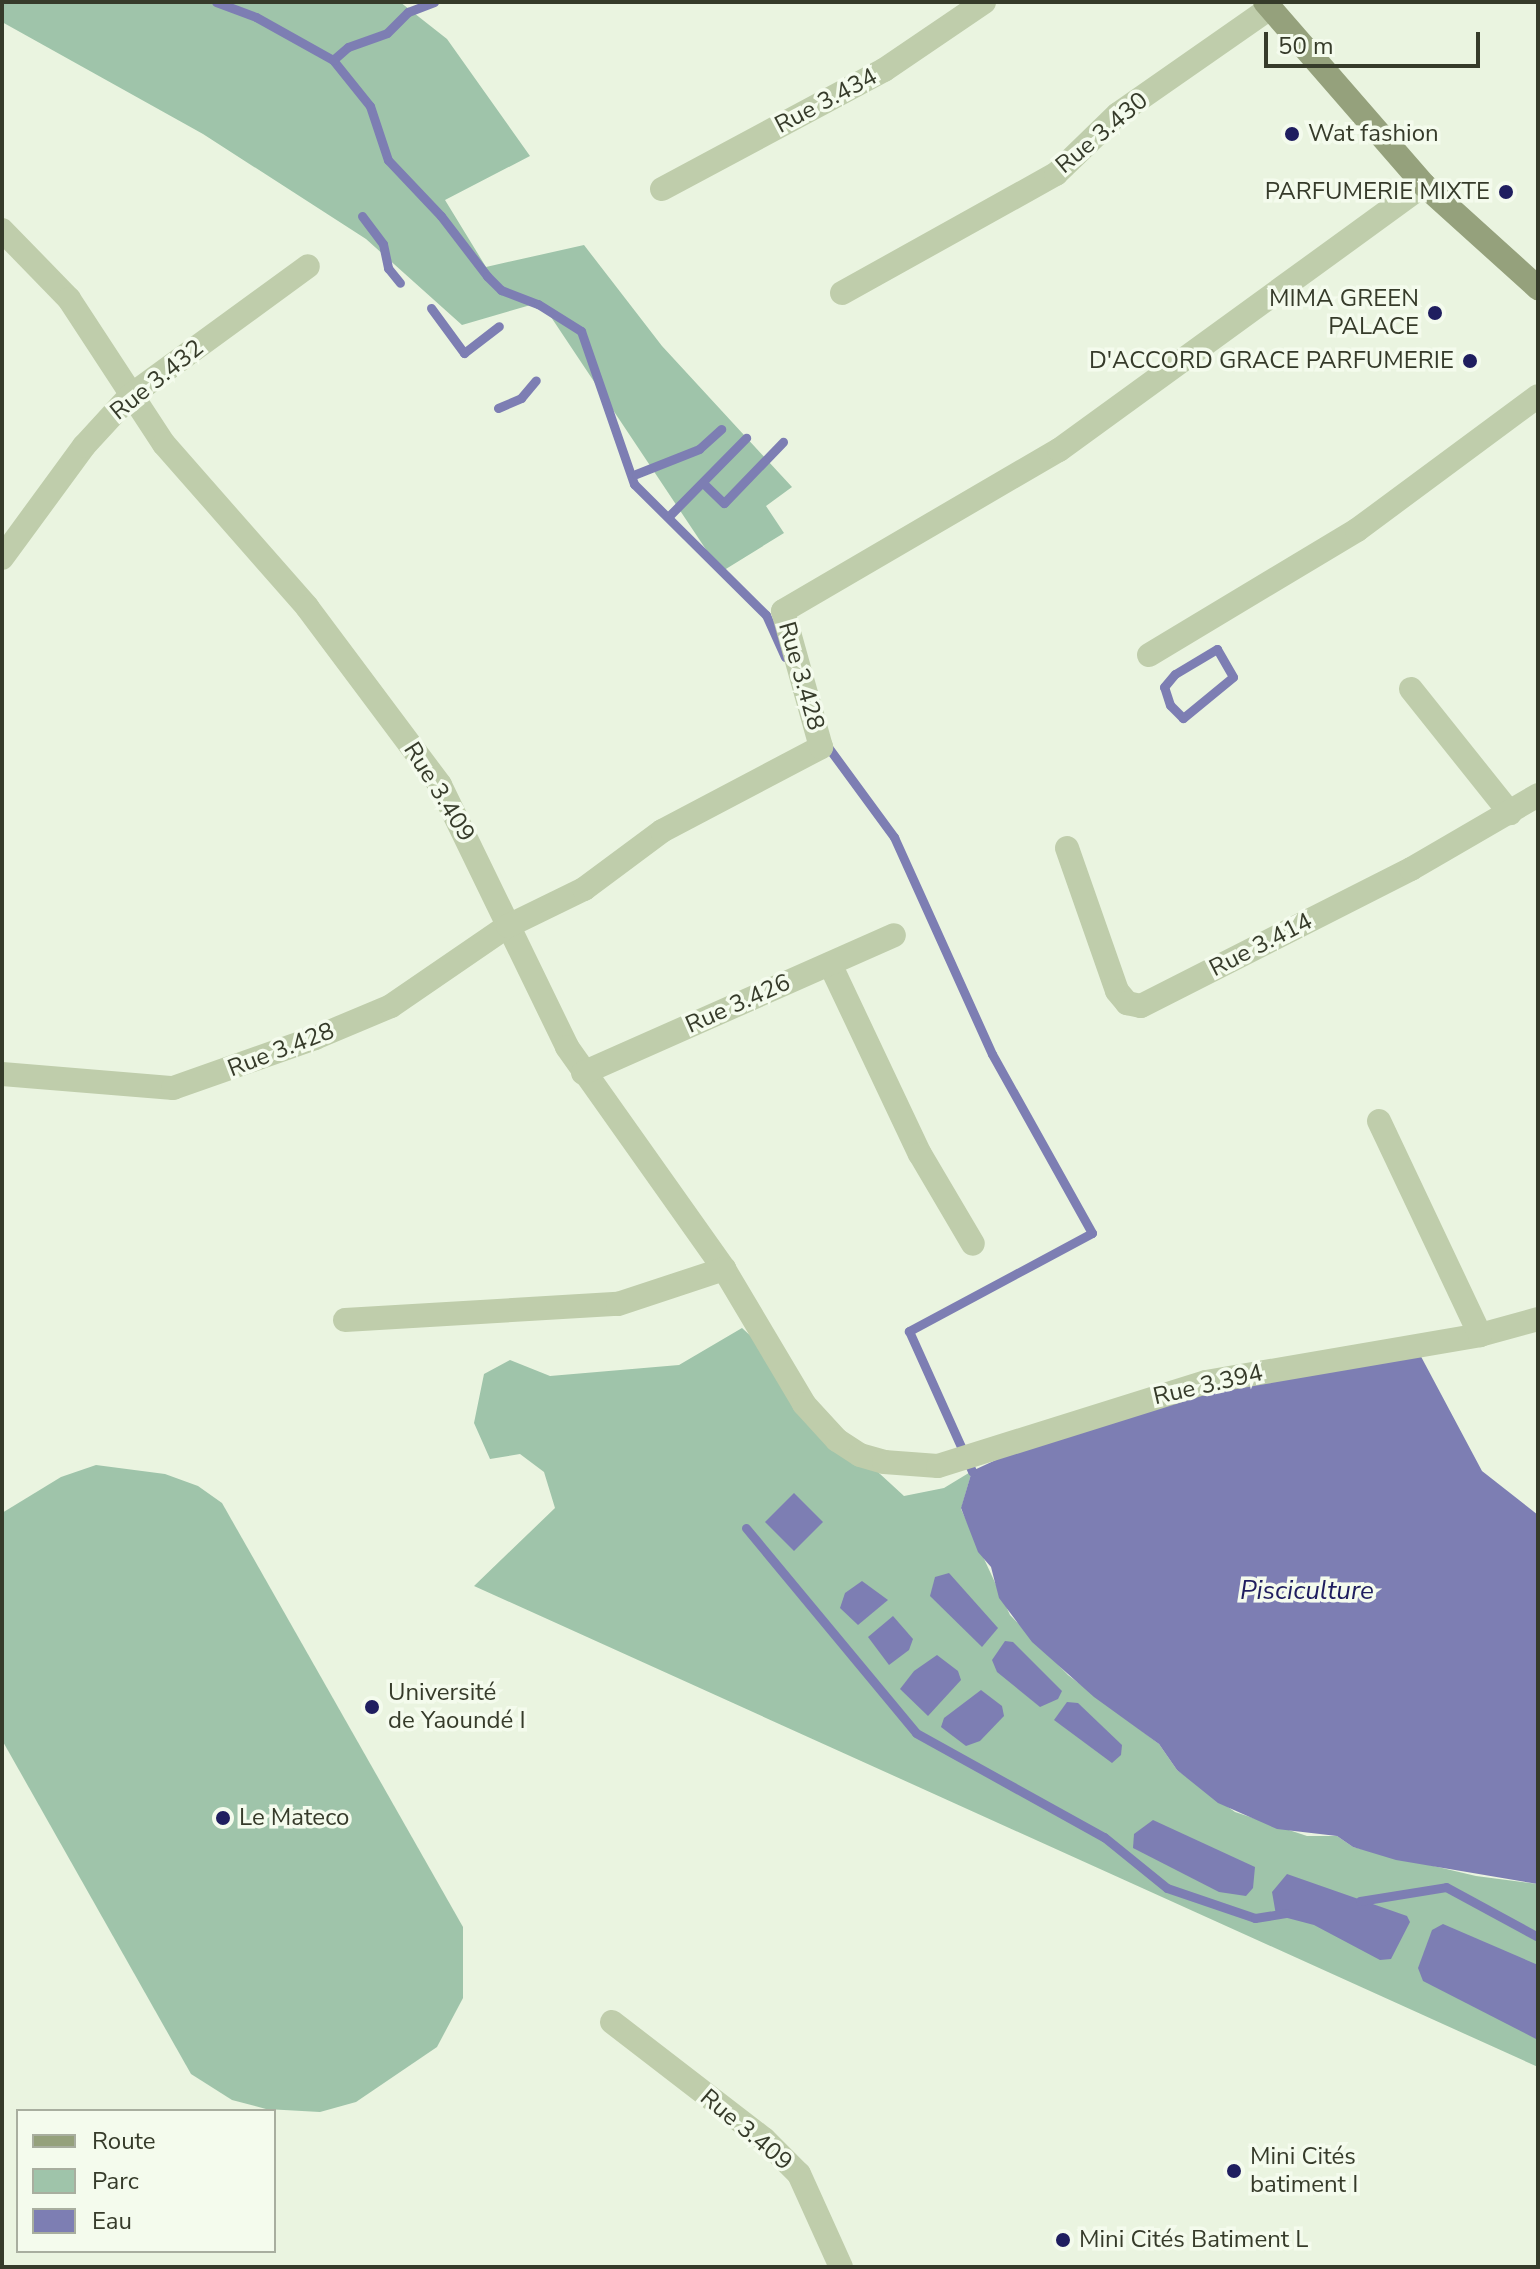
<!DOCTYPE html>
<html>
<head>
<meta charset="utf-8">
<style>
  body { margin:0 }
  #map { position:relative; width:1540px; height:2269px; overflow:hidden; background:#eaf4e0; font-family:"Nunito Sans",sans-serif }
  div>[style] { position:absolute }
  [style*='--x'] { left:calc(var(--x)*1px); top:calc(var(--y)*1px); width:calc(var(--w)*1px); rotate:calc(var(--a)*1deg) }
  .green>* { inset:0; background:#9fc4aa }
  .water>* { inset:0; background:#7d7eb3; transform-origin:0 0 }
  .stream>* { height:9px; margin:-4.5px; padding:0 4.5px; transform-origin:4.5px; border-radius:4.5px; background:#7d7eb3 }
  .street>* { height:24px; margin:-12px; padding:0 12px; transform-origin:12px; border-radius:12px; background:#bfcdab }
  .secondary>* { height:24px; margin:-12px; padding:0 12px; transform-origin:12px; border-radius:12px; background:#95a17c }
  .dots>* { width:22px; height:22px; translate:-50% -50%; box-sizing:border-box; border:4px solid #f4fbed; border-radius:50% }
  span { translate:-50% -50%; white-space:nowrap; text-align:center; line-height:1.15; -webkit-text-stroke:7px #f4fbed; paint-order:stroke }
  .street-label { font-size:24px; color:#363b2a }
  .poi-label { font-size:24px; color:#363b2a }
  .left { translate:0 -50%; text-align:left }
  .right { translate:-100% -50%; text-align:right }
  .water-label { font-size:26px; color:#1f1e5f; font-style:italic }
  .frame { position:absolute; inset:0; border:4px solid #363b2a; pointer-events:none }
  .legend { position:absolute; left:16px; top:2109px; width:260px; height:144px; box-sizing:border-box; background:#f4fbed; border:2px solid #a8ae9f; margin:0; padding:10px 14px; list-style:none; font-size:24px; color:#363b2a }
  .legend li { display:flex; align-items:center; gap:16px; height:40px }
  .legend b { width:40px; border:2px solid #a8ae9f }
  .scale { position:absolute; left:1264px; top:32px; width:216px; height:36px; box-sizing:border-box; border:4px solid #363b2a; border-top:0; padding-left:10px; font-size:24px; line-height:28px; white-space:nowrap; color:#363b2a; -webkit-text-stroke:6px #f4fbed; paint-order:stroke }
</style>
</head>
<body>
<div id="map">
  <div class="green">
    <i style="clip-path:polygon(2px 2px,400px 2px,447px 39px,530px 156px,445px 200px,486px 267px,584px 245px,662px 346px,792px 487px,766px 506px,784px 533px,721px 572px,541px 302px,462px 325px,366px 239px,203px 134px,2px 22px)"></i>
    <i style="clip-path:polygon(742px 1328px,778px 1361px,830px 1428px,904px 1496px,944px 1488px,972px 1471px,961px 1509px,1010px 1615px,1068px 1675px,1159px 1744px,1177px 1770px,1235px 1812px,1307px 1836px,1337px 1836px,1353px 1847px,1476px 1876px,1538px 1884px,1538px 2067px,474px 1586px,555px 1508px,544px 1472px,520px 1454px,490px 1459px,474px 1423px,484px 1374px,510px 1360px,550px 1376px,679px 1365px)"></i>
    <i style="clip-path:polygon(96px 1465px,165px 1474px,198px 1486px,222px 1503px,463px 1927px,463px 1998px,437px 2047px,356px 2102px,320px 2112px,266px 2109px,232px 2100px,191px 2074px,2px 1740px,2px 1513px,61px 1477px)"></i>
  </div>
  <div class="water">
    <i style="clip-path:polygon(1417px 1349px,1482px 1471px,1538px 1515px,1538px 1884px,1396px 1860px,1353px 1847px,1337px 1836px,1277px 1829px,1218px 1803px,1177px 1770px,1159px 1744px,1094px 1697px,1032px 1642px,999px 1598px,991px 1567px,978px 1552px,961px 1508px,972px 1471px,1054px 1433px,1146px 1405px)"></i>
    <i style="left:794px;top:1493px;width:41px;height:41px;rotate:45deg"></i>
    <i style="clip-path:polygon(949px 1573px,998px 1628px,982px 1647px,930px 1596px,935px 1577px)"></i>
    <i style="clip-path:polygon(862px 1581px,888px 1600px,858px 1625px,840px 1608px,845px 1593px)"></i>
    <i style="clip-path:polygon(893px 1616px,913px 1639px,909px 1650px,889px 1665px,868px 1637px)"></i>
    <i style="clip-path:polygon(1005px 1641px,1013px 1642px,1062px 1691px,1058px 1699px,1040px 1707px,997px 1672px,992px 1660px)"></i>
    <i style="clip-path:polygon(937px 1655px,958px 1671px,961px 1680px,928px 1716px,900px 1689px,914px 1671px)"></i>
    <i style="clip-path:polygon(981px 1690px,1002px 1706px,1004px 1716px,980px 1741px,966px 1746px,941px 1727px,944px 1718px)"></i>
    <i style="clip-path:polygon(1067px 1702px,1078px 1703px,1122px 1745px,1121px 1755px,1112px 1763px,1054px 1720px)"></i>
    <i style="clip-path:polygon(1153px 1820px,1255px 1867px,1253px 1888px,1246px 1896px,1219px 1892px,1133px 1848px,1134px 1834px)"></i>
    <i style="clip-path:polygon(1287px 1874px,1407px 1916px,1410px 1922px,1391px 1959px,1380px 1960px,1314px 1925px,1276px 1915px,1272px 1892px)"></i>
    <i style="clip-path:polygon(1443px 1924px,1538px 1965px,1538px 2040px,1423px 1981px,1418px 1968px,1432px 1930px)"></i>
  </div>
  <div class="stream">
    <i style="--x:216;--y:2;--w:43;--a:20.6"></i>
    <i style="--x:256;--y:17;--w:88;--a:29.2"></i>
    <i style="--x:333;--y:60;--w:59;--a:51.2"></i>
    <i style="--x:370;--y:106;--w:57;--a:71.6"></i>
    <i style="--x:388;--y:160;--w:77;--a:46.6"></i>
    <i style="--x:441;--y:216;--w:76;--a:52.5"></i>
    <i style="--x:487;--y:276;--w:20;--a:45"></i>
    <i style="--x:501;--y:290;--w:40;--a:21"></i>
    <i style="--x:538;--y:304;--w:51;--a:32.1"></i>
    <i style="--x:581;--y:331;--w:162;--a:70.9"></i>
    <i style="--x:634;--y:484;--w:186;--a:44.8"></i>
    <i style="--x:766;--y:615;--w:46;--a:65.7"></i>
    <i style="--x:333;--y:60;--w:20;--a:-41"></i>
    <i style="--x:348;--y:47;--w:41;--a:-19.7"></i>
    <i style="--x:387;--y:33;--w:30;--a:-45"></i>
    <i style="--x:408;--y:12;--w:28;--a:-21"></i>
    <i style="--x:362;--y:216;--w:35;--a:53"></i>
    <i style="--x:383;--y:244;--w:25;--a:78"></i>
    <i style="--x:388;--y:268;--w:19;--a:51"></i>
    <i style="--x:431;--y:308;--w:56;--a:53.7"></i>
    <i style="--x:464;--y:353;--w:44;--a:-37.6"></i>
    <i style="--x:498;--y:408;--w:25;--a:-23"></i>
    <i style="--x:521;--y:398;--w:23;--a:-50"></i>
    <i style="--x:636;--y:474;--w:68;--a:-21.6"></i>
    <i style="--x:699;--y:449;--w:30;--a:-42"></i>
    <i style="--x:703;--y:483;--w:29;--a:44"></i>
    <i style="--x:724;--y:503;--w:85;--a:-46"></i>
    <i style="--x:669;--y:516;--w:110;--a:-45.4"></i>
    <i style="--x:1217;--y:649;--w:32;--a:60"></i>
    <i style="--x:1233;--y:677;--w:65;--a:140.6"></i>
    <i style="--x:1183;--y:718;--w:18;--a:-135"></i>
    <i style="--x:1170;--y:705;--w:19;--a:-108"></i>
    <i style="--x:1164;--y:687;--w:17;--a:-50"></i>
    <i style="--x:1175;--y:674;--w:49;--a:-30.8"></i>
    <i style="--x:825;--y:743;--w:117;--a:53.7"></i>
    <i style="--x:894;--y:837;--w:238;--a:65.7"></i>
    <i style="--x:992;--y:1054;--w:205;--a:60.8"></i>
    <i style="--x:1092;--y:1233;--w:208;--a:151.8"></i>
    <i style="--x:909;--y:1331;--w:154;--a:65.8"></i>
    <i style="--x:746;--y:1528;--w:266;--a:50.3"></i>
    <i style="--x:916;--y:1733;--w:215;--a:29"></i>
    <i style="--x:1104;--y:1837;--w:81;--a:39"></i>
    <i style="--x:1167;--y:1888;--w:93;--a:18.8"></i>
    <i style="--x:1255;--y:1918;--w:31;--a:-9"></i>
    <i style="--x:1360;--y:1901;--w:87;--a:-9.2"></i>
    <i style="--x:1446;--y:1887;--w:105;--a:28.5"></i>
  </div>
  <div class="street">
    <i style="--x:662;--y:189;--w:252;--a:-28.2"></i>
    <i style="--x:884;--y:70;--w:121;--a:-34.2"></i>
    <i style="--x:2;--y:230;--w:96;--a:45.8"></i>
    <i style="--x:69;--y:299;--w:173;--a:56.8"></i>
    <i style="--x:164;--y:444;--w:217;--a:48.7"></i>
    <i style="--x:307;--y:607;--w:222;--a:53.2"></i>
    <i style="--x:440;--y:785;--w:291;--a:64.1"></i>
    <i style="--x:567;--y:1047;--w:272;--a:54.7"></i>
    <i style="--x:724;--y:1269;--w:157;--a:59.3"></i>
    <i style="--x:804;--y:1404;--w:49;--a:47.5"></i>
    <i style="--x:837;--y:1440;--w:27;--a:33"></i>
    <i style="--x:860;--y:1455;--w:25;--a:16"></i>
    <i style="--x:884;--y:1462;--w:54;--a:4.2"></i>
    <i style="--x:938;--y:1466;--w:281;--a:-17.4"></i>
    <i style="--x:1206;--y:1382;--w:278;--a:-9.7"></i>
    <i style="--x:1480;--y:1335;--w:60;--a:-15.4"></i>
    <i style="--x:842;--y:293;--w:245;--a:-29.1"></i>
    <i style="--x:1056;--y:174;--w:86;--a:-44.1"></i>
    <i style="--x:1118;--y:114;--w:185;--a:-34.9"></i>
    <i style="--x:2;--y:558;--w:139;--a:-53.8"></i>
    <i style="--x:84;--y:446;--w:68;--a:-47.4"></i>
    <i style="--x:130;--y:396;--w:220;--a:-36.1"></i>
    <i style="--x:1149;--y:655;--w:243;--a:-31"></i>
    <i style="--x:1357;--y:530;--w:225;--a:-36.5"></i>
    <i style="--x:1411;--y:689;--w:159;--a:51.4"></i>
    <i style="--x:1067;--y:848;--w:151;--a:70.7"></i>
    <i style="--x:1117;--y:991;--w:16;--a:50"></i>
    <i style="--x:1127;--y:1003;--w:14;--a:12"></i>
    <i style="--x:1141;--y:1006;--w:303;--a:-26.9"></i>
    <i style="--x:1411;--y:869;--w:147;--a:-30.2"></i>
    <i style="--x:830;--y:964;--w:210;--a:64.7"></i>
    <i style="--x:920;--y:1154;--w:104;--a:59.5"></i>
    <i style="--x:583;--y:1073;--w:340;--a:-23.9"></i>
    <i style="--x:2;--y:1074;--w:172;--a:4.7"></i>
    <i style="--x:173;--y:1088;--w:151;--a:-19.4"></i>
    <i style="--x:315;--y:1038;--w:82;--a:-22.8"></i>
    <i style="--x:391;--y:1006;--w:142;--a:-34.4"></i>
    <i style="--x:508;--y:926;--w:85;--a:-26"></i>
    <i style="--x:584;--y:889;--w:97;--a:-36.6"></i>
    <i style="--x:662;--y:831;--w:180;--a:-27.8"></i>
    <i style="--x:821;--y:747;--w:141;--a:-105.6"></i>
    <i style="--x:783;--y:611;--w:320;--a:-30.3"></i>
    <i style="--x:1059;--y:450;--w:451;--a:-36"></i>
    <i style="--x:1379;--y:1121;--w:237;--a:64.7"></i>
    <i style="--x:345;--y:1320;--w:273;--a:-3.4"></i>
    <i style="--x:618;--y:1304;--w:112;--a:-18.3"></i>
    <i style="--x:612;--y:2022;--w:192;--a:37.6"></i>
    <i style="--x:764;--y:2139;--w:49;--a:45"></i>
    <i style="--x:799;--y:2174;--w:102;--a:65.7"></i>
  </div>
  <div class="secondary">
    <i style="--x:1265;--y:2;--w:242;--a:49"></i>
    <i style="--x:1424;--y:185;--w:154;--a:42.1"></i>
  </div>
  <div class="dots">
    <i style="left:1292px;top:134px;background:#1f1e5f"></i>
    <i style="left:1506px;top:192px;background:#1f1e5f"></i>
    <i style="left:1435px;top:313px;background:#1f1e5f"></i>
    <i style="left:1470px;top:361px;background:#1f1e5f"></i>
    <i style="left:372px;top:1707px;background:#1f1e5f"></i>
    <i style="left:223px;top:1818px;background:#1f1e5f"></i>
    <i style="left:1234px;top:2171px;background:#1f1e5f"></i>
    <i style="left:1063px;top:2240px;background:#1f1e5f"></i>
  </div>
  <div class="street-label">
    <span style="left:826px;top:101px;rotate:-28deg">Rue 3.434</span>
    <span style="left:1102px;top:133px;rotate:-40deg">Rue 3.430</span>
    <span style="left:157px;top:380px;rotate:-39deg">Rue 3.432</span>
    <span style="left:801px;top:676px;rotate:74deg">Rue 3.428</span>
    <span style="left:439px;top:792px;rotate:58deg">Rue 3.409</span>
    <span style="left:1261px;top:945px;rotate:-27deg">Rue 3.414</span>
    <span style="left:738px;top:1004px;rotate:-24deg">Rue 3.426</span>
    <span style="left:281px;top:1050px;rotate:-21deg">Rue 3.428</span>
    <span style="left:1208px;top:1385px;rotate:-13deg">Rue 3.394</span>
    <span style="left:746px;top:2130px;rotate:40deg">Rue 3.409</span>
  </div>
  <div class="poi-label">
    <span class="left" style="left:1308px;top:134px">Wat fashion</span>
    <span class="right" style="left:1490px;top:192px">PARFUMERIE MIXTE</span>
    <span class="right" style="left:1419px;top:313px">MIMA GREEN<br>PALACE</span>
    <span class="right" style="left:1454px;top:361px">D'ACCORD GRACE PARFUMERIE</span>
    <span class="left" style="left:388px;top:1707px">Université<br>de Yaoundé I</span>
    <span class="left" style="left:239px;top:1818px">Le Mateco</span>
    <span class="left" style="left:1250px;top:2171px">Mini Cités<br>batiment I</span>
    <span class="left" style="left:1079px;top:2240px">Mini Cités Batiment L</span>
  </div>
  <div class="water-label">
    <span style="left:1307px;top:1591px">Pisciculture</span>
  </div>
  <div class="frame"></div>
  <ul class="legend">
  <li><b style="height:10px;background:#95a17c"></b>Route</li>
  <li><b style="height:22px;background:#9fc4aa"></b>Parc</li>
  <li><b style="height:22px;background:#7d7eb3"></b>Eau</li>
  </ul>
  <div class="scale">50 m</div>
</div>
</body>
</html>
